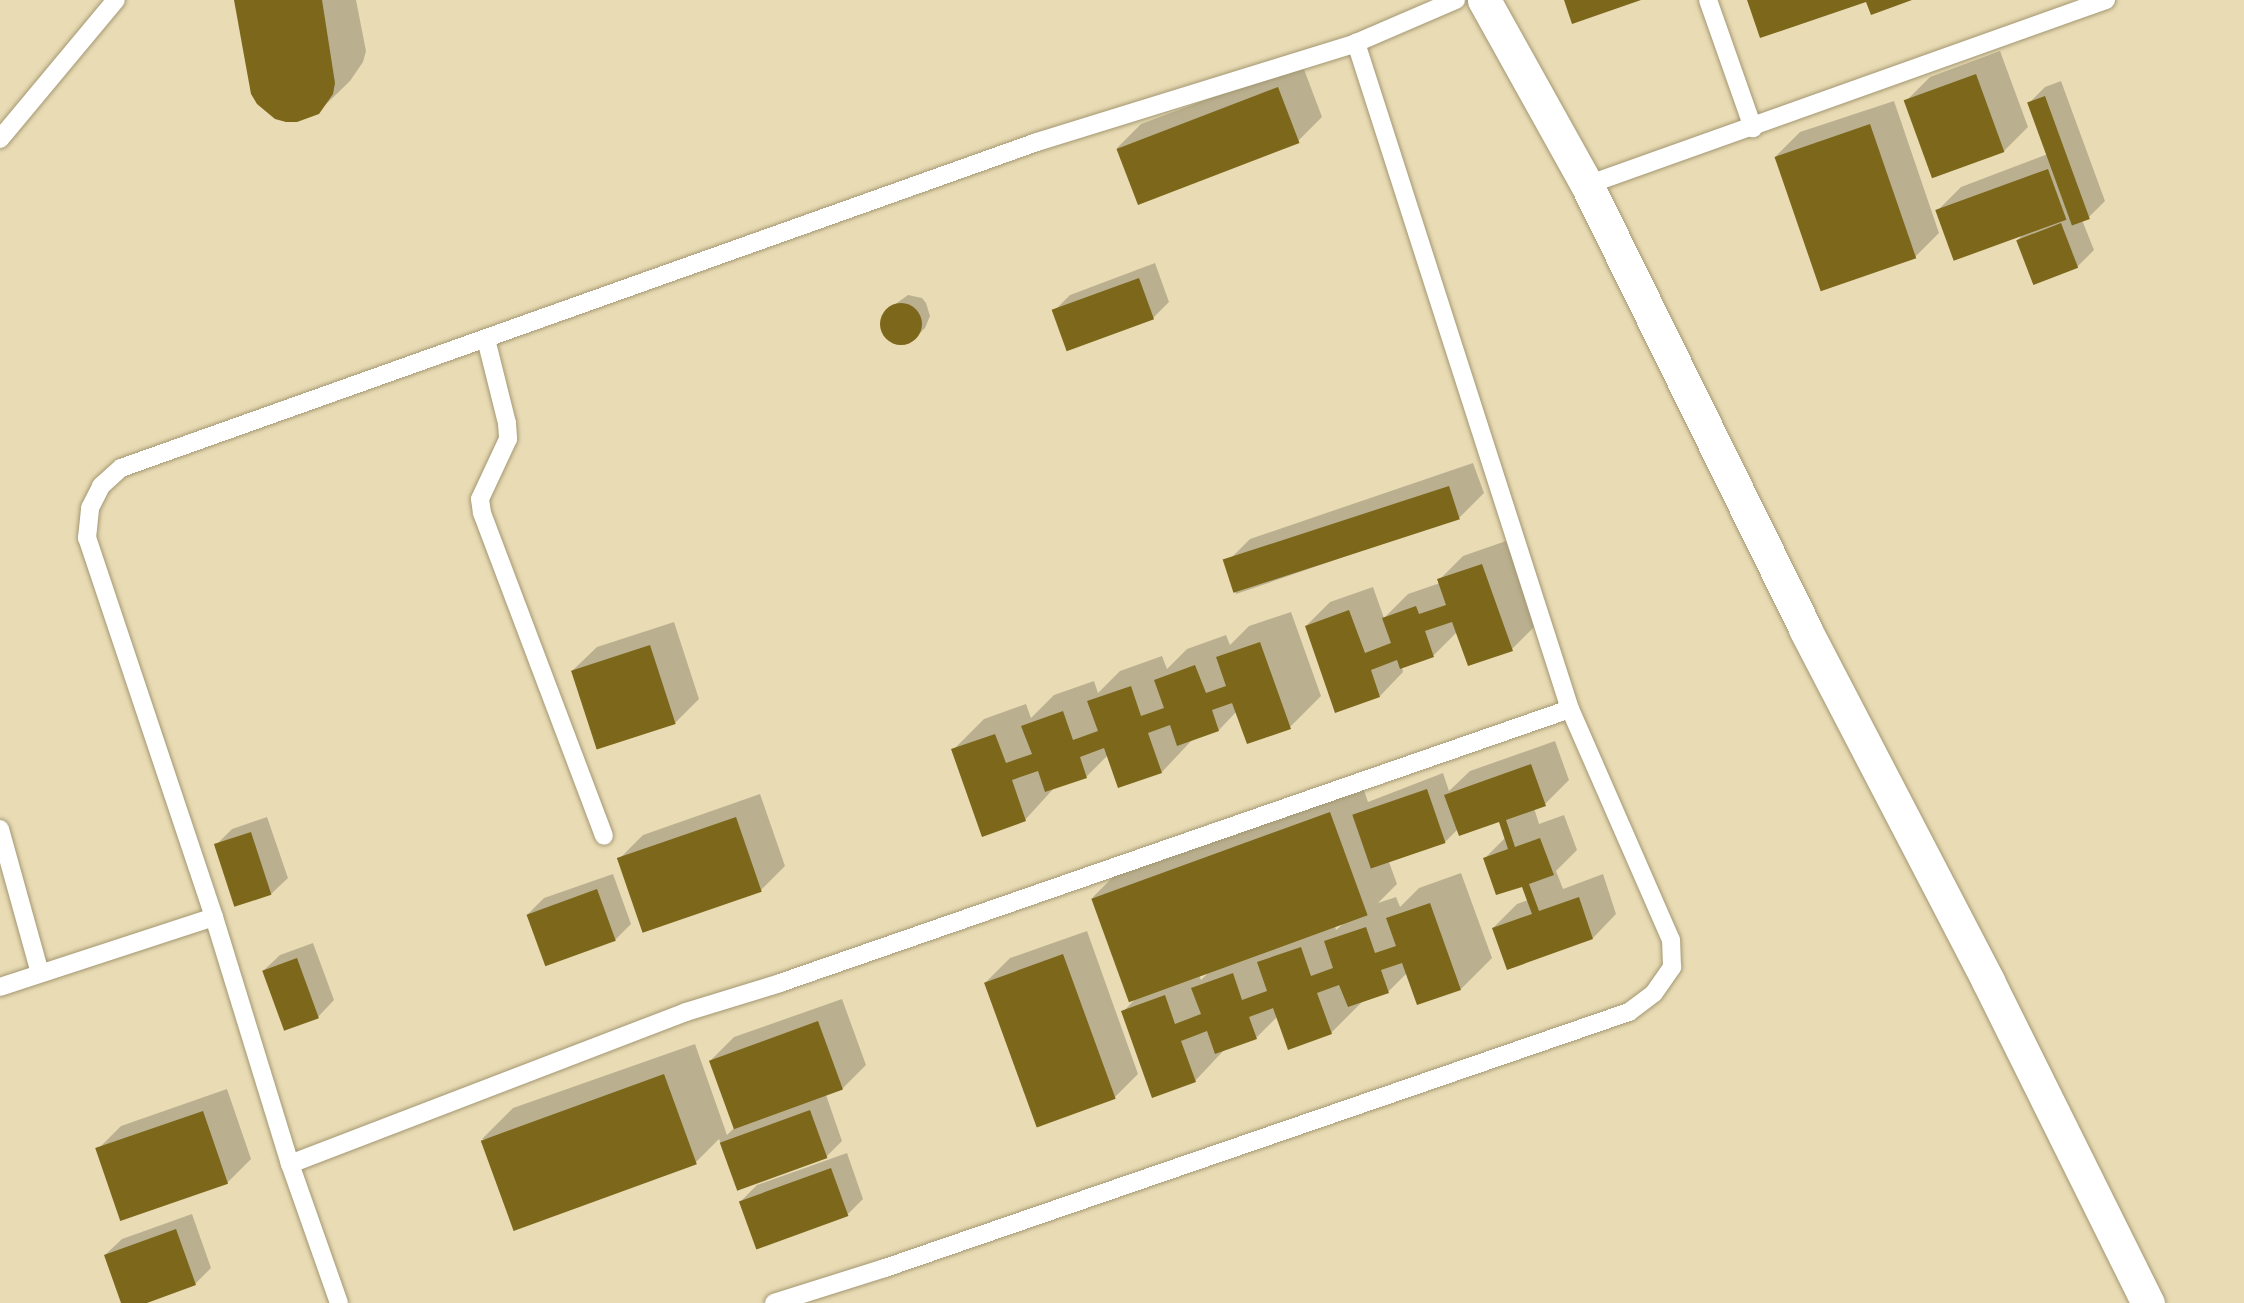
<!DOCTYPE html>
<html>
<head>
<meta charset="utf-8">
<style>
  body { margin:0 }
  #map { position:relative; width:2244px; height:1303px; overflow:hidden; background:#e9dcb5; font-family:"Playfair Display",serif }
  div>[style] { position:absolute }
  [style*='--x'] { left:calc(var(--x)*1px); top:calc(var(--y)*1px); width:calc(var(--w)*1px); rotate:calc(var(--a)*1deg) }
  .shadow>* { inset:0; background:#0003 }
  .building>* { inset:0; background:#7c671a; transform-origin:0 0 }
  .round { border-radius:50% }
  .roads { filter:drop-shadow(0 0 2px #a39772) drop-shadow(0 0 2px #a39772) }
  .service>* { height:18px; margin:-9px; padding:0 9px; transform-origin:9px; border-radius:9px; background:#fff }
  .tertiary>* { height:33px; margin:-16.5px; padding:0 16.5px; transform-origin:16.5px; border-radius:16.5px; background:#fff }
  span { translate:-50% -50%; white-space:nowrap; text-align:center; line-height:1.15; -webkit-text-stroke:6px #e9dcb5; paint-order:stroke }
</style>
</head>
<body>
<div id="map">
  <div class="shadow">
    <i style="clip-path:polygon(236px 0,356px 0,366px 51px,363px 62px,350px 81px,318px 112px,286px 120px,266px 111px,253px 93px)"></i>
    <i style="clip-path:polygon(2000px 51px,2028px 127px,2004px 151px,1906px 101px,1930px 77px)"></i>
    <i style="clip-path:polygon(1302px 64px,1322px 117px,1298px 141px,1137px 201px,1117px 148px,1141px 124px)"></i>
    <i style="clip-path:polygon(2061px 81px,2105px 201px,2089px 217px,2082px 220px,2094px 250px,2078px 266px,2033px 282px,2018px 240px,2023px 234px,1937px 211px,1961px 187px,2048px 154px,2029px 103px,2045px 87px)"></i>
    <i style="clip-path:polygon(1894px 101px,1939px 233px,1915px 257px,1776px 156px,1800px 132px)"></i>
    <i style="clip-path:polygon(1155px 263px,1169px 302px,1153px 318px,1054px 311px,1070px 295px)"></i>
    <i style="clip-path:polygon(908px 295px,922px 298px,926px 303px,930px 316px,925px 328px,916px 337px,910px 341px,897px 343px,886px 335px,882px 322px,887px 310px)"></i>
    <i style="clip-path:polygon(1473px 463px,1484px 493px,1460px 517px,1236px 594px,1226px 563px,1250px 539px)"></i>
    <i style="clip-path:polygon(1506px 541px,1536px 625px,1512px 649px,1457px 632px,1434px 655px,1402px 667px,1403px 672px,1380px 696px,1306px 626px,1330px 602px,1373px 587px,1384px 618px,1408px 594px,1440px 583px,1439px 580px,1463px 556px)"></i>
    <i style="clip-path:polygon(1291px 612px,1321px 696px,1290px 727px,1237px 711px,1219px 730px,1192px 740px,1162px 772px,1108px 755px,1086px 777px,1055px 787px,1025px 820px,953px 750px,984px 719px,1026px 704px,1031px 718px,1054px 695px,1094px 681px,1098px 693px,1120px 671px,1162px 656px,1167px 669px,1187px 649px,1226px 635px,1230px 645px,1249px 626px)"></i>
    <i style="clip-path:polygon(674px 622px,699px 699px,675px 723px,573px 670px,597px 647px)"></i>
    <i style="clip-path:polygon(evenodd,1555px 741px,1569px 780px,1545px 804px,1534px 808px,1539px 824px,1564px 815px,1577px 850px,1556px 871px,1563px 889px,1603px 874px,1616px 914px,1593px 938px,1493px 928px,1517px 904px,1528px 900px,1523px 885px,1485px 858px,1506px 837px,1500px 820px,1458px 829px,1445px 842px,1389px 862px,1397px 884px,1378px 903px,1396px 897px,1400px 907px,1419px 888px,1461px 873px,1492px 958px,1461px 989px,1407px 973px,1388px 992px,1362px 1002px,1331px 1033px,1278px 1016px,1256px 1038px,1226px 1048px,1195px 1081px,1123px 1012px,1139px 995px,1093px 897px,1124px 866px,1361px 782px,1368px 802px,1443px 773px,1449px 791px,1470px 771px,1555px 741px,1344px 923px,1336px 930px,1335px 926px,1344px 923px,1555px 741px,1212px 969px,1201px 980px,1199px 974px,1212px 969px)"></i>
    <i style="clip-path:polygon(760px 794px,785px 866px,761px 890px,619px 859px,643px 835px)"></i>
    <i style="clip-path:polygon(267px 817px,288px 878px,271px 894px,216px 845px,232px 829px)"></i>
    <i style="clip-path:polygon(613px 874px,631px 924px,615px 940px,528px 914px,544px 898px)"></i>
    <i style="clip-path:polygon(1087px 931px,1138px 1074px,1114px 1098px,986px 982px,1010px 958px)"></i>
    <i style="clip-path:polygon(313px 943px,334px 1000px,318px 1017px,263px 971px,280px 955px)"></i>
    <i style="clip-path:polygon(842px 999px,866px 1065px,842px 1089px,826px 1095px,842px 1141px,826px 1157px,737px 1189px,719px 1139px,695px 1163px,482px 1139px,513px 1108px,695px 1044px,727px 1135px,734px 1128px,710px 1061px,734px 1037px)"></i>
    <i style="clip-path:polygon(227px 1089px,251px 1159px,227px 1183px,97px 1150px,121px 1126px)"></i>
    <i style="clip-path:polygon(847px 1153px,863px 1199px,847px 1215px,741px 1201px,757px 1185px)"></i>
    <i style="clip-path:polygon(192px 1214px,211px 1268px,195px 1284px,142px 1303px,123px 1303px,105px 1255px,122px 1239px)"></i>
  </div>
  <div class="building">
    <i style="clip-path:polygon(234px 0,322px 0,335px 83px,333px 94px,319px 114px,297px 122px,286px 122px,275px 119px,257px 104px,251px 94px)"></i>
    <i style="clip-path:polygon(1564px 0,1641px 0,1572px 24px)"></i>
    <i style="clip-path:polygon(1747px 0,1912px 0,1871px 15px,1866px 2px,1760px 38px)"></i>
    <i style="left:1976px;top:74px;width:83px;height:77px;rotate:70deg"></i>
    <i style="left:1278px;top:87px;width:60px;height:173px;rotate:69deg"></i>
    <i style="left:2045px;top:96px;width:131px;height:19px;rotate:70deg"></i>
    <i style="left:1870px;top:124px;width:142px;height:101px;rotate:71deg"></i>
    <i style="left:2048px;top:169px;width:54px;height:120px;rotate:70deg"></i>
    <i style="left:2061px;top:223px;width:48px;height:48px;rotate:69deg"></i>
    <i style="left:1139px;top:278px;width:44px;height:93px;rotate:70deg"></i>
    <i class="round" style="left:880px;top:303px;width:42px;height:42px"></i>
    <i style="left:1449px;top:486px;width:35px;height:238px;rotate:72deg"></i>
    <i style="clip-path:polygon(1482px 564px,1513px 651px,1468px 666px,1452px 622px,1425px 631px,1434px 657px,1400px 669px,1397px 660px,1371px 670px,1380px 697px,1335px 713px,1305px 626px,1349px 610px,1365px 653px,1391px 643px,1382px 618px,1416px 606px,1419px 614px,1446px 605px,1437px 579px)"></i>
    <i style="clip-path:polygon(1260px 642px,1291px 729px,1247px 744px,1232px 703px,1212px 710px,1219px 731px,1177px 746px,1170px 725px,1148px 733px,1162px 773px,1118px 788px,1104px 748px,1080px 757px,1087px 778px,1045px 792px,1038px 771px,1012px 780px,1026px 821px,982px 837px,951px 749px,995px 734px,1006px 763px,1032px 754px,1021px 726px,1063px 711px,1073px 740px,1098px 731px,1087px 701px,1131px 686px,1141px 716px,1164px 708px,1154px 680px,1195px 665px,1206px 693px,1226px 686px,1216px 657px)"></i>
    <i style="left:650px;top:645px;width:83px;height:83px;rotate:72deg"></i>
    <i style="clip-path:polygon(1531px 764px,1546px 806px,1506px 820px,1515px 847px,1540px 838px,1554px 875px,1529px 884px,1539px 911px,1579px 897px,1593px 939px,1507px 970px,1492px 928px,1532px 914px,1522px 887px,1496px 895px,1483px 858px,1508px 849px,1499px 822px,1459px 836px,1444px 795px)"></i>
    <i style="left:1427px;top:789px;width:57px;height:79px;rotate:71deg"></i>
    <i style="left:1330px;top:812px;width:110px;height:254px;rotate:70deg"></i>
    <i style="left:736px;top:817px;width:79px;height:126px;rotate:71deg"></i>
    <i style="left:251px;top:832px;width:66px;height:39px;rotate:72deg"></i>
    <i style="left:597px;top:889px;width:55px;height:75px;rotate:70deg"></i>
    <i style="clip-path:polygon(1430px 903px,1461px 990px,1417px 1005px,1402px 963px,1381px 970px,1389px 993px,1348px 1007px,1339px 985px,1317px 993px,1332px 1034px,1288px 1050px,1273px 1008px,1249px 1017px,1257px 1039px,1215px 1054px,1207px 1031px,1181px 1041px,1196px 1082px,1152px 1098px,1121px 1011px,1165px 995px,1175px 1024px,1201px 1014px,1191px 988px,1233px 973px,1242px 1000px,1267px 991px,1257px 962px,1301px 947px,1311px 976px,1333px 968px,1324px 941px,1366px 927px,1375px 953px,1396px 946px,1386px 918px)"></i>
    <i style="left:1063px;top:954px;width:154px;height:84px;rotate:70deg"></i>
    <i style="left:297px;top:958px;width:64px;height:37px;rotate:70deg"></i>
    <i style="left:818px;top:1021px;width:73px;height:116px;rotate:70deg"></i>
    <i style="left:664px;top:1074px;width:96px;height:195px;rotate:70deg"></i>
    <i style="left:810px;top:1110px;width:51px;height:96px;rotate:70deg"></i>
    <i style="left:203px;top:1111px;width:77px;height:114px;rotate:71deg"></i>
    <i style="left:831px;top:1168px;width:51px;height:98px;rotate:70deg"></i>
    <i style="clip-path:polygon(176px 1229px,196px 1285px,147px 1303px,121px 1303px,104px 1255px)"></i>
  </div>
  <div class="roads">
    <div class="service">
      <i style="--x:1708;--y:0;--w:136;--a:70.6"></i>
      <i style="--x:0;--y:139;--w:181;--a:-50.2"></i>
      <i style="--x:1587;--y:185;--w:551;--a:-19.62"></i>
      <i style="--x:486;--y:339;--w:87;--a:76"></i>
      <i style="--x:507;--y:423;--w:16;--a:86"></i>
      <i style="--x:508;--y:439;--w:66;--a:115"></i>
      <i style="--x:480;--y:499;--w:14;--a:82"></i>
      <i style="--x:482;--y:513;--w:345;--a:69.3"></i>
      <i style="--x:0;--y:829;--w:149;--a:74.5"></i>
      <i style="--x:0;--y:987;--w:225;--a:-18.1"></i>
      <i style="--x:290;--y:1164;--w:424;--a:-21"></i>
      <i style="--x:686;--y:1012;--w:98;--a:-17.1"></i>
      <i style="--x:780;--y:983;--w:836;--a:-19.13"></i>
      <i style="--x:339;--y:1303;--w:147;--a:-109.4"></i>
      <i style="--x:290;--y:1164;--w:258;--a:-107.1"></i>
      <i style="--x:214;--y:917;--w:400;--a:-108.5"></i>
      <i style="--x:87;--y:538;--w:30;--a:-84"></i>
      <i style="--x:90;--y:508;--w:25;--a:-63"></i>
      <i style="--x:101;--y:486;--w:27;--a:-42"></i>
      <i style="--x:121;--y:468;--w:972;--a:-19.59"></i>
      <i style="--x:1037;--y:142;--w:334;--a:-17.2"></i>
      <i style="--x:1356;--y:43;--w:109;--a:-23.3"></i>
      <i style="--x:774;--y:1303;--w:116;--a:-17.5"></i>
      <i style="--x:885;--y:1268;--w:787;--a:-18.99"></i>
      <i style="--x:1629;--y:1012;--w:31;--a:-37"></i>
      <i style="--x:1654;--y:993;--w:32;--a:-55"></i>
      <i style="--x:1672;--y:967;--w:27;--a:-92"></i>
      <i style="--x:1671;--y:940;--w:252;--a:-113.6"></i>
      <i style="--x:1570;--y:709;--w:700;--a:-107.81"></i>
    </div>
    <div class="tertiary">
      <i style="--x:1484;--y:0;--w:212;--a:60.9"></i>
      <i style="--x:1587;--y:185;--w:495;--a:63.8"></i>
      <i style="--x:1805;--y:629;--w:397;--a:62.5"></i>
      <i style="--x:1988;--y:981;--w:360;--a:63.6"></i>
    </div>
  </div>
</div>
</body>
</html>
